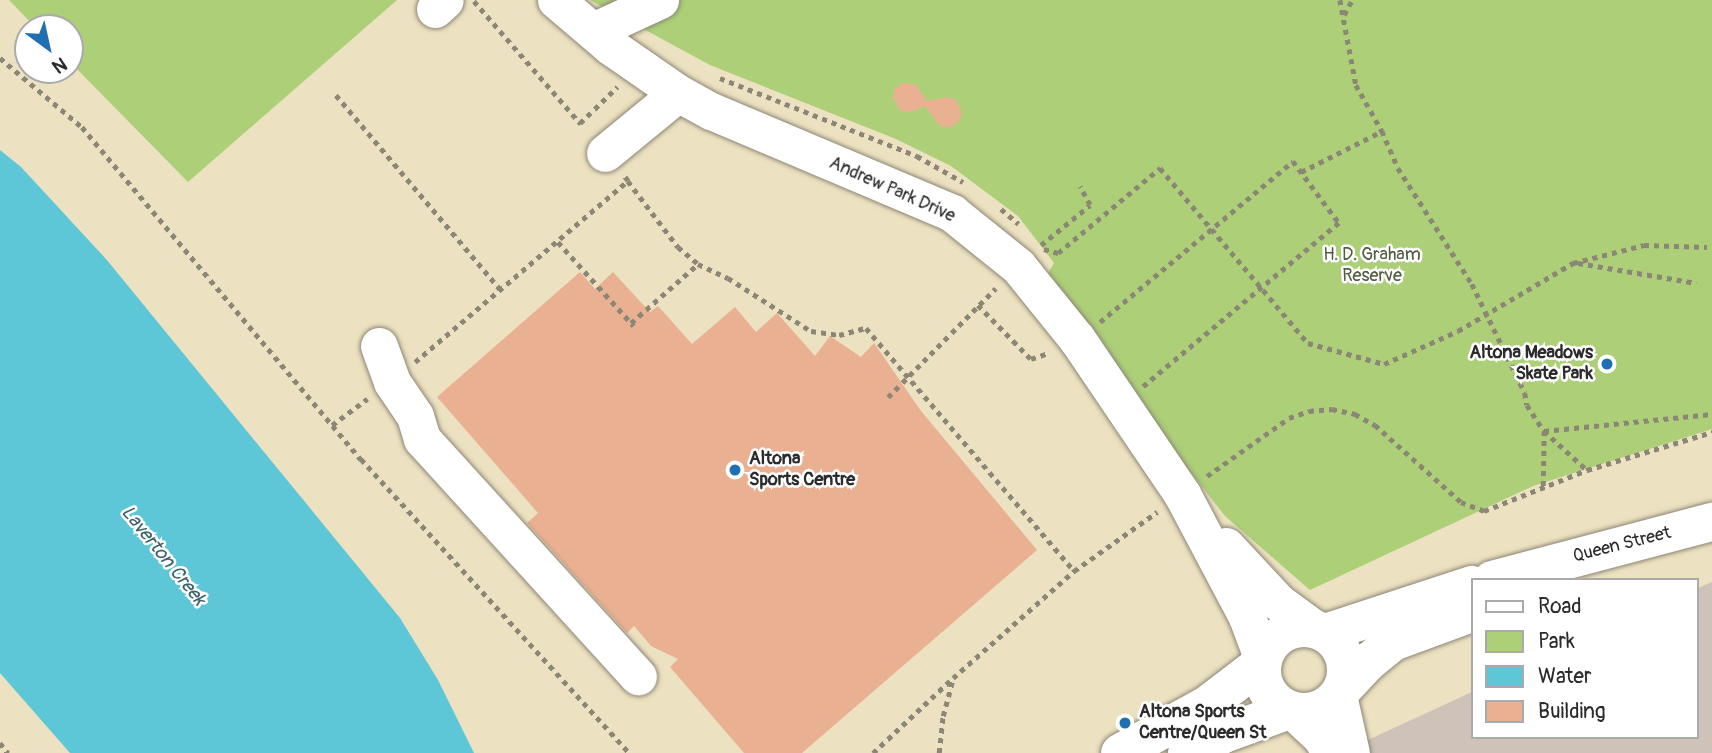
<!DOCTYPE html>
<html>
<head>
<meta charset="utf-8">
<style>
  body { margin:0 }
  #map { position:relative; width:1712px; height:753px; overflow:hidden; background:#ece1c0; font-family:Pangolin,sans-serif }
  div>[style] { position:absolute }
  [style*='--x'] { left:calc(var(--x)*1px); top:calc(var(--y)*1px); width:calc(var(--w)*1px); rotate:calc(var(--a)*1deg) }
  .industrial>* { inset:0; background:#cec2b9 }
  .green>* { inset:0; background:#accf78 }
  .water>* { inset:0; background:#5dc7d7 }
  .building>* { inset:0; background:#eab092 }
  .path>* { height:4.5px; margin-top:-2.25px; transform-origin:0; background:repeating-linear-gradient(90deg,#8c8676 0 5px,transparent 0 10px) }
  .roads { filter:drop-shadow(0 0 2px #8c8676) drop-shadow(0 0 2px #8c8676) }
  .minor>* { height:37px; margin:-18.5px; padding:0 18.5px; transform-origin:18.5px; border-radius:18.5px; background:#fff }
  .major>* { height:38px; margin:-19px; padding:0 19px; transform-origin:19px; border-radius:19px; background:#fff }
  .major>.ring { margin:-19px; padding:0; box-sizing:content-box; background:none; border:38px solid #fff; border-radius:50% }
  .dots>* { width:19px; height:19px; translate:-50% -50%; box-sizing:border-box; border:4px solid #fff; border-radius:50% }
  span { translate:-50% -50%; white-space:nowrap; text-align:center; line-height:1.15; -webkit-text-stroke:5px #fff; paint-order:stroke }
  .street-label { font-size:18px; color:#2b2b2b }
  .park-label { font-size:18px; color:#525c42 }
  .poi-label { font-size:18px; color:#2b2b2b; font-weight:700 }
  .right { translate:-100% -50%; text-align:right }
  .left { translate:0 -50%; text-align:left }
  .water-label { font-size:19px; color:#3c6267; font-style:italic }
  .legend { position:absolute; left:1471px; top:578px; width:228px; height:161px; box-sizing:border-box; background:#fff; border:2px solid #aaa; margin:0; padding:9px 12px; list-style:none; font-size:21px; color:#2b2b2b }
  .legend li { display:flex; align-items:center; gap:14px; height:35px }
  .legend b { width:35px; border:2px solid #aaa }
  .north { position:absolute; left:14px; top:14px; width:70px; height:70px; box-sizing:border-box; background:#fff; border:2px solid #aaa; border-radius:50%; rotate:147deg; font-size:19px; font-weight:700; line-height:28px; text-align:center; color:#2b2b2b }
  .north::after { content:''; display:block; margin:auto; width:24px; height:32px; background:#1f6fb2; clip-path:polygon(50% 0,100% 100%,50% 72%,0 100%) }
</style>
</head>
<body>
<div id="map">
  <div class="industrial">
    <i style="clip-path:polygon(1712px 582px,1712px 753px,1364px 753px,1359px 744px,1472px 692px,1472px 737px,1696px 737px,1696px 589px)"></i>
  </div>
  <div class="green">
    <i style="clip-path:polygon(9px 0,397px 0,188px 182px,70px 62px,70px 28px,36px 28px)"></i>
    <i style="clip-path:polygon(590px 0,1712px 0,1712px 429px,1533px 486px,1310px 590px,1225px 516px,1178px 456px,1047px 275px,1054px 263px,1018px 216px,951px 166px,896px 139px,710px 65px)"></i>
  </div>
  <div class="water">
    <i style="clip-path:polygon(0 150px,21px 167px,106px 259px,400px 618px,438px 680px,474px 753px,70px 753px,0 673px)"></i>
  </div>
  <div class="building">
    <i style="clip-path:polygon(903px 83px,916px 85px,927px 101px,947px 97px,956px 100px,962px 112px,959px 121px,950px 127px,940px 126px,925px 106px,911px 112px,901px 111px,893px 98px,895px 89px)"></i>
    <i style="clip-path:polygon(580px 272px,595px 289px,613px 272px,650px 312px,658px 306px,692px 344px,735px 307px,756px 332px,777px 313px,815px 356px,830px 336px,861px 357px,874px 343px,921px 411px,1037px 550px,802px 753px,744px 753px,670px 667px,678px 659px,651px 646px,634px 626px,627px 633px,527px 523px,538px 513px,437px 397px)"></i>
  </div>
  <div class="path">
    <i style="--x:1340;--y:0;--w:86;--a:79.3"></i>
    <i style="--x:1356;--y:85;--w:53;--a:60.5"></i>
    <i style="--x:1382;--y:131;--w:40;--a:66.6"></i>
    <i style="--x:1398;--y:168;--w:138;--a:57.5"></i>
    <i style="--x:1472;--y:284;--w:121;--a:64.1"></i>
    <i style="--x:1525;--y:393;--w:12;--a:81"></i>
    <i style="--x:1527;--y:405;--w:31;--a:57"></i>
    <i style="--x:1544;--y:431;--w:169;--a:-5.8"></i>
    <i style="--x:474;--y:1;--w:163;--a:49"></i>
    <i style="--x:1344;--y:15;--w:17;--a:-62"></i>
    <i style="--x:0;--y:58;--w:107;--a:40.1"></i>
    <i style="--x:82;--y:127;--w:434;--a:50"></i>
    <i style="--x:361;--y:459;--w:398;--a:47.6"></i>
    <i style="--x:720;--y:78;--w:212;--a:21.6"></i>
    <i style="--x:917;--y:156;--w:53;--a:29.5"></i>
    <i style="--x:336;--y:95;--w:254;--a:49.8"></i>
    <i style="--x:580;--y:123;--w:52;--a:-44.2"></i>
    <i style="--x:1301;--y:172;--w:91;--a:-26.8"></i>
    <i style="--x:628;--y:181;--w:83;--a:52.9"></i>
    <i style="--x:678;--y:247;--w:26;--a:40"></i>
    <i style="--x:698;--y:264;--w:33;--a:25"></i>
    <i style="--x:728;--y:278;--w:98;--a:32.6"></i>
    <i style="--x:811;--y:331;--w:28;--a:8"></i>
    <i style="--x:839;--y:335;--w:28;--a:-15"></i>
    <i style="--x:866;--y:328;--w:320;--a:49.4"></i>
    <i style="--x:1001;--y:209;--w:23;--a:40"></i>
    <i style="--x:558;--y:242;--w:113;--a:47.9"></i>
    <i style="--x:1041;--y:245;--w:63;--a:-39.2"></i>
    <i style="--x:1090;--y:205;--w:21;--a:-119"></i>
    <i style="--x:1044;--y:249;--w:15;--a:16"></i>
    <i style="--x:1058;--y:253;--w:133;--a:-39.8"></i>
    <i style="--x:1160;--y:168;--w:229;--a:49.8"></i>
    <i style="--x:1308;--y:343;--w:79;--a:15.4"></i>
    <i style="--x:1384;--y:364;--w:81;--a:-24"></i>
    <i style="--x:1458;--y:331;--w:134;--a:-30.6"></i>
    <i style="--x:1573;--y:263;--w:73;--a:-14.2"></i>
    <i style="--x:1644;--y:245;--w:63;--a:1.8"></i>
    <i style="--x:1578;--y:263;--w:120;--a:9.6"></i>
    <i style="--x:978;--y:305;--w:76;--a:45.5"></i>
    <i style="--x:1031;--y:359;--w:18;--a:-19"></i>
    <i style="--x:1100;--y:322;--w:251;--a:-39.8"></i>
    <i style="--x:1293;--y:161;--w:77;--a:53.4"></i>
    <i style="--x:1339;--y:223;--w:256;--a:140.1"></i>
    <i style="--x:631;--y:323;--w:89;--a:-41.4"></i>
    <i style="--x:415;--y:362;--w:280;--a:-40.4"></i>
    <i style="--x:628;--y:181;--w:6;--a:-129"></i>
    <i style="--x:888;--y:397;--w:153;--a:-45.3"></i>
    <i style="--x:332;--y:425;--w:44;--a:-36.6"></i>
    <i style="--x:1207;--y:476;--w:100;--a:-35.3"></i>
    <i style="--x:1289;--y:418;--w:21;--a:-19"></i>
    <i style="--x:1309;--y:411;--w:23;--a:-5"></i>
    <i style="--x:1332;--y:409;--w:24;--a:12"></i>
    <i style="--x:1355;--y:414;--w:23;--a:29"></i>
    <i style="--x:1375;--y:425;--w:115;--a:41.8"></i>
    <i style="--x:1461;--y:502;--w:25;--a:21"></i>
    <i style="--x:1484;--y:511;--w:111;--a:-21.7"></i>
    <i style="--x:1587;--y:470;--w:131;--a:-16.9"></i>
    <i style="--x:1543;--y:486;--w:55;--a:-89"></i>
    <i style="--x:1544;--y:431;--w:58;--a:42.2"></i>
    <i style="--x:0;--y:743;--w:13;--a:51"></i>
    <i style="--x:873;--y:753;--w:110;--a:-43.2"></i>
    <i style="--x:939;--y:753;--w:37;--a:-84"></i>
    <i style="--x:943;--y:716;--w:39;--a:-75"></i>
    <i style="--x:953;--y:678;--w:162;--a:-41.5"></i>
    <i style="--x:1074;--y:571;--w:102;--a:-35.4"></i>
  </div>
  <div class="roads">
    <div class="minor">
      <i style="--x:556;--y:0;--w:71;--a:40.4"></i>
      <i style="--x:610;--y:46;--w:83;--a:34.7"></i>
      <i style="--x:678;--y:93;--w:38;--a:29"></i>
      <i style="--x:711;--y:111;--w:262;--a:22.9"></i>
      <i style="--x:952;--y:213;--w:85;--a:38.8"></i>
      <i style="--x:1018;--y:266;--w:94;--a:51.1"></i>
      <i style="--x:1077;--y:339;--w:187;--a:55.9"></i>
      <i style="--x:1182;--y:494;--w:139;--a:62.1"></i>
      <i style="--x:1247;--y:617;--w:46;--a:69.6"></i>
      <i style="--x:435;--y:9;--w:13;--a:-42"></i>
      <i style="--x:593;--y:31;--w:74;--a:-24.8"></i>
      <i style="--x:605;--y:153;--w:94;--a:-39.4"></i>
      <i style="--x:379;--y:346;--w:38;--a:70"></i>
      <i style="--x:392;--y:382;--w:41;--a:55.9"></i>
      <i style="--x:415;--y:416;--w:24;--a:73"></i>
      <i style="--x:422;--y:439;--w:321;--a:47.7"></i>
      <i style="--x:1226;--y:546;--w:76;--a:47.1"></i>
      <i style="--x:1278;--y:602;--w:46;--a:36.1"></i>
      <i style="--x:1338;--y:695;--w:59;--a:77.4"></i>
      <i style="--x:1293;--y:711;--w:37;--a:43"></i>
      <i style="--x:1320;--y:736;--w:20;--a:57"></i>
    </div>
    <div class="major">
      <i style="--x:1492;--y:580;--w:228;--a:-14.8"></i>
      <i class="ring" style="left:1262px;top:628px;width:46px;height:46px"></i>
      <i style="--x:1325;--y:633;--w:155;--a:-18.1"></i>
      <i style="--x:1341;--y:691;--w:38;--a:-47"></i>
      <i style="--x:1367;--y:663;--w:33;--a:-39"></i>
      <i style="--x:1393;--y:642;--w:84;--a:-20.2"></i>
      <i style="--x:1120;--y:753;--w:99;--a:-28.9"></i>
      <i style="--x:1207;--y:705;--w:69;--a:-37.4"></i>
      <i style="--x:1187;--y:753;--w:42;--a:-27.2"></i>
      <i style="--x:1224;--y:734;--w:69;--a:-20.3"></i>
    </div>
  </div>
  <div class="dots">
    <i style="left:1607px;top:364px;background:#1f6fb2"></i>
    <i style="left:735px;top:470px;background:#1f6fb2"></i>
    <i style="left:1125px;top:723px;background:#1f6fb2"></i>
  </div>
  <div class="street-label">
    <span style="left:892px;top:190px;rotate:24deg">Andrew Park Drive</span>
    <span style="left:1622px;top:545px;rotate:-14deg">Queen Street</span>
  </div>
  <div class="park-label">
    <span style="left:1372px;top:266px">H. D. Graham<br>Reserve</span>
  </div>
  <div class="poi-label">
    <span class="right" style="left:1593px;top:364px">Altona Meadows<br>Skate Park</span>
    <span class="left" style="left:749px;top:470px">Altona<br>Sports Centre</span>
    <span class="left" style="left:1139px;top:723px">Altona Sports<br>Centre/Queen St</span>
  </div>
  <div class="water-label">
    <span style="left:163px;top:556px;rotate:51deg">Laverton Creek</span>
  </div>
  <ul class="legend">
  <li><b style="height:9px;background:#fff"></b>Road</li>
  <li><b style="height:19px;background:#accf78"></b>Park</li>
  <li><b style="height:19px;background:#5dc7d7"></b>Water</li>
  <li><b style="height:19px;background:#eab092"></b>Building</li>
  </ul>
  <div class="north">N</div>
</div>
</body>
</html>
